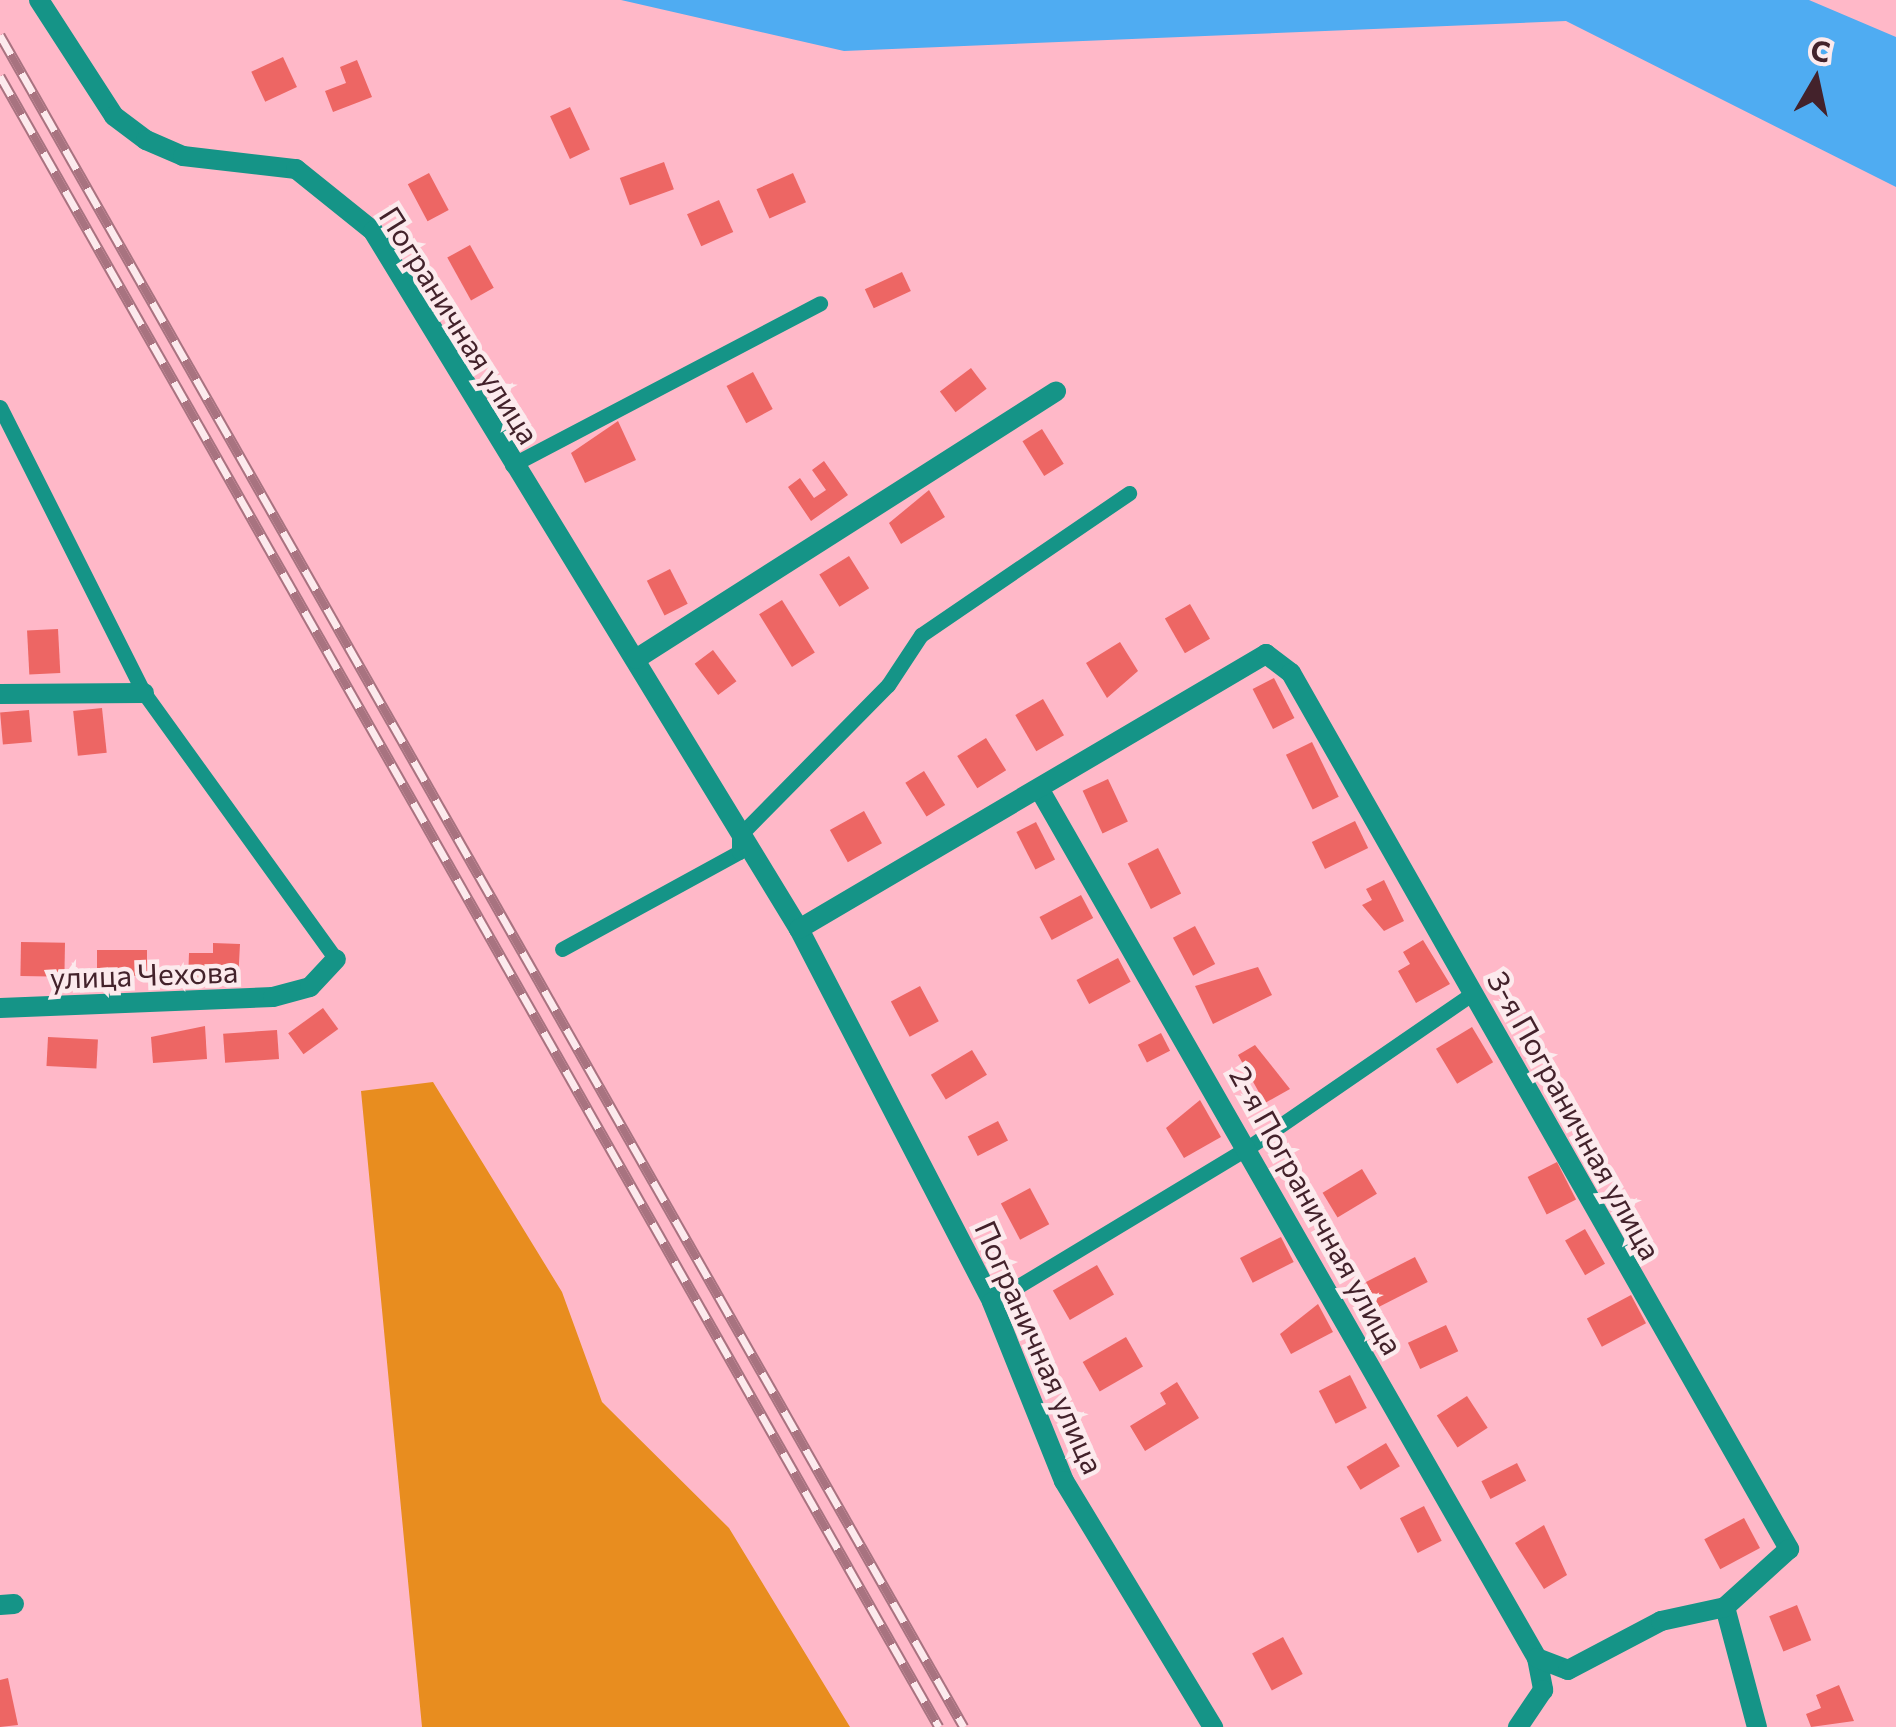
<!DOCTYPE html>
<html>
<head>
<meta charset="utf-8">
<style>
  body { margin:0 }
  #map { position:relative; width:1896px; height:1727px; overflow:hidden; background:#ffb8c8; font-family:Commissioner,sans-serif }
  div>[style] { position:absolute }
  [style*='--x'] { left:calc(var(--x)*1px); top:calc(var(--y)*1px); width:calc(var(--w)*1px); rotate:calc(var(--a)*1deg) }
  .green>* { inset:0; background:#e88d1f }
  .water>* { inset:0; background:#4facf2 }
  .building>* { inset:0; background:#ed6664; transform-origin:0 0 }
  .service>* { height:15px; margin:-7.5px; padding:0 7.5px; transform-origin:7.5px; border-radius:7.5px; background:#159487 }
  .minor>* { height:20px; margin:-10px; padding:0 10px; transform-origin:10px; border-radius:10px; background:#159487 }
  .rail>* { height:11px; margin-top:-5.5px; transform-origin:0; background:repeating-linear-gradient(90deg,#fceaed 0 22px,#a87380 0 44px); box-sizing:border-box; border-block:2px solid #a87380 }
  span { translate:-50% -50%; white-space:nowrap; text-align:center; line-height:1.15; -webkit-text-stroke:9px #fceaed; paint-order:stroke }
  .street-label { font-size:30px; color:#43222b }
  .north { position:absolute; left:1766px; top:30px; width:100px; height:100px; -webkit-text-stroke:8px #fceaed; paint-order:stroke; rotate:9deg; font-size:28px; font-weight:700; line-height:40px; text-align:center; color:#43222b }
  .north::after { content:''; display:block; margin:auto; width:35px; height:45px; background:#43222b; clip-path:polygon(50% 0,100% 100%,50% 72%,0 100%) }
</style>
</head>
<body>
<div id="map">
  <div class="green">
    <i style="clip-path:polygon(433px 1082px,562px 1292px,602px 1402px,729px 1528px,850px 1727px,422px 1727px,361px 1091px)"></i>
  </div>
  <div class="water">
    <i style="clip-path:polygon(621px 0,1809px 0,1896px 37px,1896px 187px,1566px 21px,844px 51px)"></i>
  </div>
  <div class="building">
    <i style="left:283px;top:57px;width:33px;height:35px;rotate:65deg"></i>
    <i style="clip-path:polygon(357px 60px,372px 97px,333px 112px,325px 91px,346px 83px,340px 67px)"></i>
    <i style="left:570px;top:107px;width:47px;height:22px;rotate:65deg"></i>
    <i style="left:664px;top:162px;width:29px;height:47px;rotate:70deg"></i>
    <i style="left:429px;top:173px;width:42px;height:24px;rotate:62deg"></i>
    <i style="left:793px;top:173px;width:32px;height:40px;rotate:66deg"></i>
    <i style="left:719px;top:200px;width:35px;height:35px;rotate:66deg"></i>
    <i style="left:470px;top:245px;width:49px;height:26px;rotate:61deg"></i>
    <i style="left:902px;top:272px;width:21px;height:41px;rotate:65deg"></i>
    <i style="left:971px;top:368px;width:26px;height:39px;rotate:53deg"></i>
    <i style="left:753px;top:372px;width:42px;height:30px;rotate:62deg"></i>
    <i style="clip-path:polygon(618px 421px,636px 460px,585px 483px,571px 453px)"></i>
    <i style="left:1042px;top:429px;width:41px;height:23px;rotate:58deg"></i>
    <i style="clip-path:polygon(824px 461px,848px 495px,811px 521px,788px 487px,800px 478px,814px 498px,826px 490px,812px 470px)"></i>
    <i style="clip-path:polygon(929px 490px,945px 517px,901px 544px,889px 523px)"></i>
    <i style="left:849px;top:556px;width:38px;height:35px;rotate:58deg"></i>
    <i style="left:670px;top:569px;width:39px;height:26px;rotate:63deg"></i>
    <i style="left:782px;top:600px;width:62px;height:27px;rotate:58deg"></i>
    <i style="left:1190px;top:604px;width:40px;height:29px;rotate:60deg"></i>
    <i style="left:58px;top:629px;width:44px;height:31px;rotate:87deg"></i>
    <i style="clip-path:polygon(1120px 642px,1138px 671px,1107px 698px,1086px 663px)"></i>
    <i style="left:713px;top:650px;width:39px;height:23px;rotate:53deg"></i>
    <i style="left:1274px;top:678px;width:45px;height:24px;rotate:63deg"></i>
    <i style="left:1043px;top:699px;width:42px;height:32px;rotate:60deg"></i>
    <i style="left:102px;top:708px;width:45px;height:29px;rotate:84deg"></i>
    <i style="left:29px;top:710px;width:32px;height:29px;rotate:85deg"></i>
    <i style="left:986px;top:738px;width:38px;height:34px;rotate:58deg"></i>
    <i style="left:1312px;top:742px;width:61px;height:29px;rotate:64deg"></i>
    <i style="left:924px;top:771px;width:40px;height:22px;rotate:58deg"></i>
    <i style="left:1108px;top:779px;width:47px;height:28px;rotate:65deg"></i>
    <i style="left:864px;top:811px;width:37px;height:39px;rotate:61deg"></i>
    <i style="left:1355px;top:821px;width:30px;height:48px;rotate:64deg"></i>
    <i style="left:1036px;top:822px;width:42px;height:22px;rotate:63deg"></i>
    <i style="left:1158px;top:848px;width:51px;height:34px;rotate:63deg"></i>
    <i style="clip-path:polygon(1384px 880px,1404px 921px,1384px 931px,1362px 905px,1372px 900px,1366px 889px)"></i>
    <i style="left:1081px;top:895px;width:26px;height:47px;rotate:62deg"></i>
    <i style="left:1195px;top:926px;width:43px;height:25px;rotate:62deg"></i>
    <i style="clip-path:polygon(1423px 940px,1450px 984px,1416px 1003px,1398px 971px,1410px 964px,1403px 952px)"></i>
    <i style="left:21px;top:942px;width:44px;height:34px;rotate:1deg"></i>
    <i style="clip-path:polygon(213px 943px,240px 944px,238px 982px,188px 981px,189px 953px,213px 953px)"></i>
    <i style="left:97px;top:950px;width:50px;height:26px"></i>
    <i style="left:1118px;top:958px;width:27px;height:47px;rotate:62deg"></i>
    <i style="clip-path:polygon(1258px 967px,1272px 995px,1213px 1024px,1195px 986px)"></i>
    <i style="left:920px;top:986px;width:40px;height:33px;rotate:62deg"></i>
    <i style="left:323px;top:1008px;width:26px;height:43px;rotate:54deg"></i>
    <i style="clip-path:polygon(205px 1026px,207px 1059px,153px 1063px,151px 1037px)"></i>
    <i style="left:1472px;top:1027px;width:41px;height:42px;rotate:59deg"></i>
    <i style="left:277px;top:1030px;width:29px;height:54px;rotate:86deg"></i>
    <i style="left:1161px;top:1033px;width:20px;height:26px;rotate:63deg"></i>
    <i style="left:48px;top:1037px;width:50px;height:29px;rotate:3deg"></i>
    <i style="clip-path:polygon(1255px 1045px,1290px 1089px,1265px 1103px,1238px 1055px)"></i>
    <i style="left:972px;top:1050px;width:29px;height:48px;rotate:59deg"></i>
    <i style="clip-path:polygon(1200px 1100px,1221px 1137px,1184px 1158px,1166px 1128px)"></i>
    <i style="left:998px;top:1121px;width:22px;height:34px;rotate:63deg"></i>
    <i style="left:1557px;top:1162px;width:42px;height:33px;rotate:63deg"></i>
    <i style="left:1362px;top:1169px;width:29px;height:46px;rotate:59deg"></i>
    <i style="left:1030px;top:1188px;width:41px;height:33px;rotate:62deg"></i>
    <i style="left:1585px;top:1229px;width:40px;height:23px;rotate:60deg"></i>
    <i style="left:1281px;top:1237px;width:28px;height:46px;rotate:63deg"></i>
    <i style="left:1415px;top:1257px;width:28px;height:55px;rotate:63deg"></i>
    <i style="left:1097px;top:1265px;width:34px;height:51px;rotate:60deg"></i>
    <i style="left:1631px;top:1295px;width:32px;height:50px;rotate:62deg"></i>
    <i style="clip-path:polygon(1318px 1304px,1333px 1332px,1291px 1354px,1280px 1334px)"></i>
    <i style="left:1446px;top:1325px;width:29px;height:42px;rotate:65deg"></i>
    <i style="left:1126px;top:1337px;width:34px;height:50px;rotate:60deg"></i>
    <i style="left:1350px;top:1375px;width:37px;height:35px;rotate:63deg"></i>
    <i style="clip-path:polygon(1177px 1382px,1199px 1418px,1145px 1451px,1130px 1426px,1166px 1404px,1160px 1393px)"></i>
    <i style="left:1467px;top:1396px;width:38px;height:36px;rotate:57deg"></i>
    <i style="left:1386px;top:1443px;width:27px;height:46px;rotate:59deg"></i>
    <i style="left:1517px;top:1463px;width:20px;height:40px;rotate:63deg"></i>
    <i style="left:1424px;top:1506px;width:39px;height:27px;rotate:63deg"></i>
    <i style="left:1744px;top:1518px;width:34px;height:45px;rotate:62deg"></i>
    <i style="clip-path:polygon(1544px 1525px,1567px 1575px,1544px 1589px,1515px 1543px)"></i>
    <i style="left:1797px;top:1605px;width:38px;height:30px;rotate:68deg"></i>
    <i style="left:1283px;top:1637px;width:42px;height:35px;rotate:62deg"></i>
    <i style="clip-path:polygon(8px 1678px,18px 1725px,0 1727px,0 1680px)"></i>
    <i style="clip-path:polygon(1839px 1685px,1854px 1721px,1811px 1727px,1806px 1714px,1821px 1708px,1816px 1695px)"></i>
  </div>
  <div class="service">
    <i style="--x:0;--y:407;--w:320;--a:63.3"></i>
    <i style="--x:144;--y:693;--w:328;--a:54.2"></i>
    <i style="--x:512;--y:465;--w:348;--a:-27.7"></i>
    <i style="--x:562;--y:949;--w:202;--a:-28.7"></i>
    <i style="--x:739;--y:852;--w:16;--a:-90"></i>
    <i style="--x:739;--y:836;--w:212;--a:-45.4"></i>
    <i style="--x:888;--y:685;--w:60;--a:-56.6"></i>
    <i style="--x:921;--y:635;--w:252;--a:-34.3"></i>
    <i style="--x:992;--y:1302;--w:300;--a:-31.1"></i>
    <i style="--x:1249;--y:1147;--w:270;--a:-34.5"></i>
  </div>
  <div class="minor">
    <i style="--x:39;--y:0;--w:138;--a:57.1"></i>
    <i style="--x:114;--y:116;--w:40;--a:37"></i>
    <i style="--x:146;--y:140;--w:40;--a:23.4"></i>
    <i style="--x:183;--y:156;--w:114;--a:6.6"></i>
    <i style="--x:296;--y:169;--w:99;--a:38.8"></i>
    <i style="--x:373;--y:231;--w:818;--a:58.6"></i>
    <i style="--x:799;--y:929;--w:420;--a:62.6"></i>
    <i style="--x:992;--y:1302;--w:193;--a:68.1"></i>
    <i style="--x:1064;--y:1481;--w:288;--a:58.8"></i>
    <i style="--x:636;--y:659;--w:498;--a:-32.5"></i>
    <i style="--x:0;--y:694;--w:144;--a:-0.4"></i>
    <i style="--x:1041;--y:792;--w:998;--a:60.2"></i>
    <i style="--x:1537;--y:1658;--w:33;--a:79"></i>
    <i style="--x:1543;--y:1690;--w:45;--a:124"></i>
    <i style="--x:799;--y:929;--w:542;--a:-30.49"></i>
    <i style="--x:1266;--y:654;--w:31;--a:37"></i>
    <i style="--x:1291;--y:673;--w:1008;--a:60.38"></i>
    <i style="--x:1789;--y:1549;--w:86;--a:137.8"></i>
    <i style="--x:0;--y:1008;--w:273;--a:-2.3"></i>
    <i style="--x:273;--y:997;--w:38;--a:-15"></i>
    <i style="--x:310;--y:987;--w:38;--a:-47"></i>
    <i style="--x:0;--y:1605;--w:14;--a:-4"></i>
    <i style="--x:1725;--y:1607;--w:124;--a:75.1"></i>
    <i style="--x:1537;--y:1658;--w:33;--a:21"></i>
    <i style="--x:1568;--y:1670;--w:105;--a:-27.8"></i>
    <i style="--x:1661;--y:1621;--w:66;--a:-12.3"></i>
  </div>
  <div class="rail">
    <i style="--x:0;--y:35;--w:1947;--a:60.33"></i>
    <i style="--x:0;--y:76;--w:1899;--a:60.37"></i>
  </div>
  <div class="street-label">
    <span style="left:460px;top:325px;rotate:58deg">Пограничная улица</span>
    <span style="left:144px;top:974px;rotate:-2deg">улица Чехова</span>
    <span style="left:1575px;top:1115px;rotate:61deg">3-я Пограничная улица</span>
    <span style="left:1317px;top:1210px;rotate:61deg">2-я Пограничная улица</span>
    <span style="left:1040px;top:1347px;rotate:66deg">Пограничная улица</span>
  </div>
  <div class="north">С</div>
</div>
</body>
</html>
